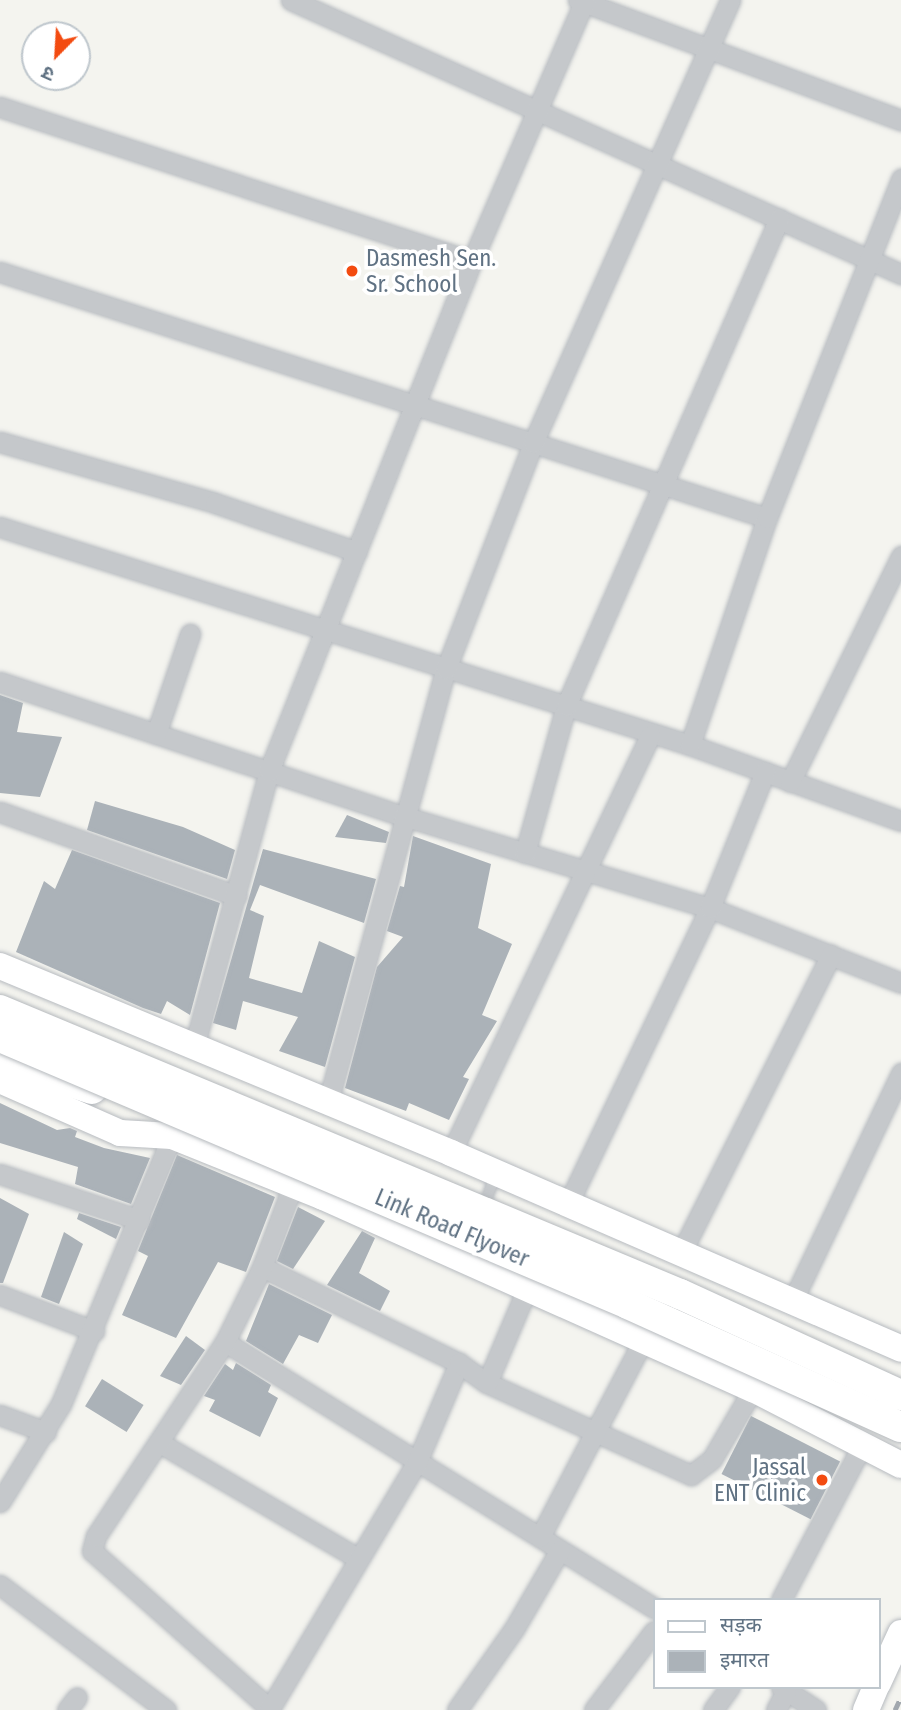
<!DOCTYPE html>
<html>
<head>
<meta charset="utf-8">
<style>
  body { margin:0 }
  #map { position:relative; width:901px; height:1710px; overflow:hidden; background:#f4f4ef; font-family:"Fira Sans Condensed","Noto Sans Devanagari",sans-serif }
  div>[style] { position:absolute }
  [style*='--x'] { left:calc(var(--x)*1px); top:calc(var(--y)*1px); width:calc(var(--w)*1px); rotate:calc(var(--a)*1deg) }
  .building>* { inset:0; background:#abb2b8; transform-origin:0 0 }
  .roads { filter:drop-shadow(0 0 2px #b7bbc0) drop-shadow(0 0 2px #b7bbc0) }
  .lane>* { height:10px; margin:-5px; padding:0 5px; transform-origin:5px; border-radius:5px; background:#c5c8cb }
  .street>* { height:19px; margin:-9.5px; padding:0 9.5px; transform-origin:9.5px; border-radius:9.5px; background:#c5c8cb }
  .secondary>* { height:26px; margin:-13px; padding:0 13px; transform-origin:13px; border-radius:13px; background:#fff }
  .primary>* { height:30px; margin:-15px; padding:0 15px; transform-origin:15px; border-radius:15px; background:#fff }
  .rail>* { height:5px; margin-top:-2.5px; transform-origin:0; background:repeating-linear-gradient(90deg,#a2a8ae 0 10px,transparent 0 15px) }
  .bridges { filter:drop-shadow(0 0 2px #b5b9bd) drop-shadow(0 0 2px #b5b9bd) }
  .primary-bridge>* { height:30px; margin:-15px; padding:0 15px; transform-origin:15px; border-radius:15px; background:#fff }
  .dots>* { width:19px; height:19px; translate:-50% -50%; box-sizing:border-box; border:4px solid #fff; border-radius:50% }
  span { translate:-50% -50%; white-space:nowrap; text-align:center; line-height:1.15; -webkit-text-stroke:7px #fff; paint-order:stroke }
  .poi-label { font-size:23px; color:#607283 }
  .left { translate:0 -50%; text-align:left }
  .right { translate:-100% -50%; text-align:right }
  .street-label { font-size:23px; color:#607283 }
  .legend { position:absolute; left:653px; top:1598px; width:228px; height:91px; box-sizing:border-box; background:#fff; border:2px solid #bfc7cd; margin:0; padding:9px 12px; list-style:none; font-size:21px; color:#607283 }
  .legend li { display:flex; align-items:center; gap:14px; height:35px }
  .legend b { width:35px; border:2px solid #bfc7cd }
  .north { position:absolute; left:21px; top:21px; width:70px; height:70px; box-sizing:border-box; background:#fff; border:2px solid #bfc7cd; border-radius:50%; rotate:204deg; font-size:19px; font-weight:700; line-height:28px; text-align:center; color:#607283 }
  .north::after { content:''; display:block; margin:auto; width:24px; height:32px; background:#f34b10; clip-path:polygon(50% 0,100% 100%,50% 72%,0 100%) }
</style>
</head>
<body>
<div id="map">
  <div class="building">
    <i style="clip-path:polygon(0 695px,23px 703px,17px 732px,62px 737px,40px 797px,0 793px)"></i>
    <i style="clip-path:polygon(95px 801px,183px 827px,235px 850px,227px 879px,87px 830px)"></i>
    <i style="clip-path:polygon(347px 815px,389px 832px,386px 843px,335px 837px)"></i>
    <i style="clip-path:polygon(413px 836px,491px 864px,478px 928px,512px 944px,482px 1015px,497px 1021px,463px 1077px,469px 1079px,449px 1120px,409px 1103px,406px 1111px,345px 1088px,377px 967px,403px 937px,387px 931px,400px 886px,404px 887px)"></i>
    <i style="clip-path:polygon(263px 849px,376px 879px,364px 923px,260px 885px,250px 910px,264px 916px,249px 978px,302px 993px,319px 941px,355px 957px,325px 1067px,279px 1051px,298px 1017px,243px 1001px,236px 1030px,213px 1023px)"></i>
    <i style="clip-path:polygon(72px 850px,220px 903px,190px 1015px,167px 1001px,161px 1014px,143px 1008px,16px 952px,44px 881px,55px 889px)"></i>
    <i style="clip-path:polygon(0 1103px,57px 1130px,70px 1128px,77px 1131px,75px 1137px,104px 1148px,150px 1158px,131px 1204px,75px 1184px,78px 1167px,0 1143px)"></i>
    <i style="clip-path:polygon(177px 1155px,275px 1197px,246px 1272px,218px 1262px,176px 1338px,122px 1315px,148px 1256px,138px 1251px)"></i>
    <i style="clip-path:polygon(0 1198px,29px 1214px,3px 1283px,0 1283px)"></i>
    <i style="clip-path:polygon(298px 1207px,325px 1221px,293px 1269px,277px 1261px)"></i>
    <i style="clip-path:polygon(79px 1213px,121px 1227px,116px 1239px,77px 1219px)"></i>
    <i style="clip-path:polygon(362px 1231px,375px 1238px,359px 1273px,390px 1291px,380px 1311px,327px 1285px)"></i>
    <i style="clip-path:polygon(64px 1232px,83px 1244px,59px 1304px,41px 1297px)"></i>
    <i style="clip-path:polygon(269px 1284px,332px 1315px,318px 1343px,299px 1335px,283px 1364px,246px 1341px)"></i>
    <i style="clip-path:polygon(186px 1336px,205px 1350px,181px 1385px,160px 1376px)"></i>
    <i style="clip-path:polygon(236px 1363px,271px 1385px,268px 1392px,278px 1398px,260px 1437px,209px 1411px,215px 1400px,204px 1396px,225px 1364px,233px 1370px)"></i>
    <i style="left:102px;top:1379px;width:49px;height:32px;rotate:32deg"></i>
    <i style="left:751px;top:1416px;width:100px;height:65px;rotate:27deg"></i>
  </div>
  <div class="roads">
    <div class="lane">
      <i style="--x:483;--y:1209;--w:37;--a:-70"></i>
    </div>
    <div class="street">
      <i style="--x:291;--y:0;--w:669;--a:24.19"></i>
      <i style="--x:578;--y:0;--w:345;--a:20.4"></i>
      <i style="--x:0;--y:107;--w:496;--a:18.1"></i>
      <i style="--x:0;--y:272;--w:805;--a:17.78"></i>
      <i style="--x:0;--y:442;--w:223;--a:15.8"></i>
      <i style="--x:215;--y:503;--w:150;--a:19"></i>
      <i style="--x:0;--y:527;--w:724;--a:17.53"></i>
      <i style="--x:690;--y:745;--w:224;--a:19.8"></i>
      <i style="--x:0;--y:682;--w:425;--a:18.4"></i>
      <i style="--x:403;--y:816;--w:320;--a:16.7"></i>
      <i style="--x:710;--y:908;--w:205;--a:21.4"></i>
      <i style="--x:156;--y:734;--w:106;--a:-71.2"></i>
      <i style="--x:690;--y:745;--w:240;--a:-71.3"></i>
      <i style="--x:767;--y:518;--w:365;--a:-68.4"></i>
      <i style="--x:790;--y:782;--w:252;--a:-63.8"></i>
      <i style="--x:0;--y:812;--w:251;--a:19.5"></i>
      <i style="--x:525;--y:853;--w:153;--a:-74.4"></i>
      <i style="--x:566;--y:706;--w:532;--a:-66.38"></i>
      <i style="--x:194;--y:1047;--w:286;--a:-74.8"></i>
      <i style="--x:269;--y:771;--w:549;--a:-68.3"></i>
      <i style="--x:472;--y:261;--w:284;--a:-66.6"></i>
      <i style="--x:328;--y:1102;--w:449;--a:-74.8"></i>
      <i style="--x:446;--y:669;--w:242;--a:-68.9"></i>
      <i style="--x:533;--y:443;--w:485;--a:-66"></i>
      <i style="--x:451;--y:1153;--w:463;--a:-64.5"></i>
      <i style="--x:0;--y:1174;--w:147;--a:18.2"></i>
      <i style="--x:568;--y:1204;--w:328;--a:-64.4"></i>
      <i style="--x:710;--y:908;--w:147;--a:-68"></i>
      <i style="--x:681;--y:1253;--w:334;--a:-63.3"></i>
      <i style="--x:262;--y:1267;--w:219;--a:26"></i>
      <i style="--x:0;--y:1295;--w:101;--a:21"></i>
      <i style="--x:792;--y:1302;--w:254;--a:-64.5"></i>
      <i style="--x:225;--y:1342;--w:505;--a:31.8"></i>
      <i style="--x:487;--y:1383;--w:224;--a:24.3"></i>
      <i style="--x:691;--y:1475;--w:26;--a:-37"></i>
      <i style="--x:712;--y:1459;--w:81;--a:-59.6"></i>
      <i style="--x:0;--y:1415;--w:49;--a:20.3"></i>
      <i style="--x:160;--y:1443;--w:230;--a:30.2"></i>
      <i style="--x:0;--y:1502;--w:115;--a:-58.1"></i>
      <i style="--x:61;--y:1404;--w:290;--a:-67.5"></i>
      <i style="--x:540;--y:1537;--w:224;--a:-62.3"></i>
      <i style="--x:0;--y:1585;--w:208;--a:37"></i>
      <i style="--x:781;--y:1600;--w:174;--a:-62.3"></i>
      <i style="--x:781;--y:1687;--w:42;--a:33.3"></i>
      <i style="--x:270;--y:1709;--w:238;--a:-138.4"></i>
      <i style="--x:92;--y:1551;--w:16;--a:-75"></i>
      <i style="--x:96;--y:1536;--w:233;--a:-56.4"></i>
      <i style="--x:225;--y:1342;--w:84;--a:-63.7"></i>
      <i style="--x:262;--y:1267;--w:88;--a:-69.3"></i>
      <i style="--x:67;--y:1710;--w:16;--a:-52"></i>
      <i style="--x:269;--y:1710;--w:289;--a:-59.2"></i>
      <i style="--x:417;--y:1462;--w:108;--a:-67"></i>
      <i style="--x:459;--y:1363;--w:34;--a:36"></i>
      <i style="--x:487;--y:1383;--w:100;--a:-67"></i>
      <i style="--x:457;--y:1710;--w:99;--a:-54.9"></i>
      <i style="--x:514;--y:1629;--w:91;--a:-59.8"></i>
      <i style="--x:594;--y:1710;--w:99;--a:-52.8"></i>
      <i style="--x:713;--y:1710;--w:29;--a:-54"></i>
      <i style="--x:776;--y:1710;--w:21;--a:-62"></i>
    </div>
    <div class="secondary">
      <i style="--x:0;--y:966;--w:488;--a:22.5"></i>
      <i style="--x:451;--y:1153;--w:491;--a:23.5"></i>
      <i style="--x:0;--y:1080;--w:131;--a:23.8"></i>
      <i style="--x:120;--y:1133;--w:52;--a:3.3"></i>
      <i style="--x:172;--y:1136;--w:163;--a:22"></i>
      <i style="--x:323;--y:1197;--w:471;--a:24.1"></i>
      <i style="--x:753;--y:1389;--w:166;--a:27.2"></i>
      <i style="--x:878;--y:1683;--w:55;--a:-65.3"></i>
      <i style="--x:866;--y:1710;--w:25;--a:-67"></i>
    </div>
    <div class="primary">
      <i style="--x:0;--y:1058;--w:97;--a:18.6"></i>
    </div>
  </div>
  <div class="rail">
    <i style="--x:895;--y:1710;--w:14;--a:-65"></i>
  </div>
  <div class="bridges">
    <div class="primary-bridge">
      <i style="--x:0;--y:1010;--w:737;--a:22.67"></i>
      <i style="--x:680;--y:1294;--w:243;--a:24.6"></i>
      <i style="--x:0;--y:1037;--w:682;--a:23.03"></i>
      <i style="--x:628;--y:1304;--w:299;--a:24.3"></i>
    </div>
  </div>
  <div class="dots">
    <i style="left:352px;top:271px;background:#f34b10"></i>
    <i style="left:822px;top:1480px;background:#f34b10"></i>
  </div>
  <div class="poi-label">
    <span class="left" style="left:366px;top:271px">Dasmesh Sen.<br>Sr. School</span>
    <span class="right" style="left:806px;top:1480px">Jassal<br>ENT Clinic</span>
  </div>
  <div class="street-label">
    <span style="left:452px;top:1228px;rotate:23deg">Link Road Flyover</span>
  </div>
  <ul class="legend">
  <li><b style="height:9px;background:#fff"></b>सड़क</li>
  <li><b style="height:19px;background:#abb2b8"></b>इमारत</li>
  </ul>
  <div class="north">उ</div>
</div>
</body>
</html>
